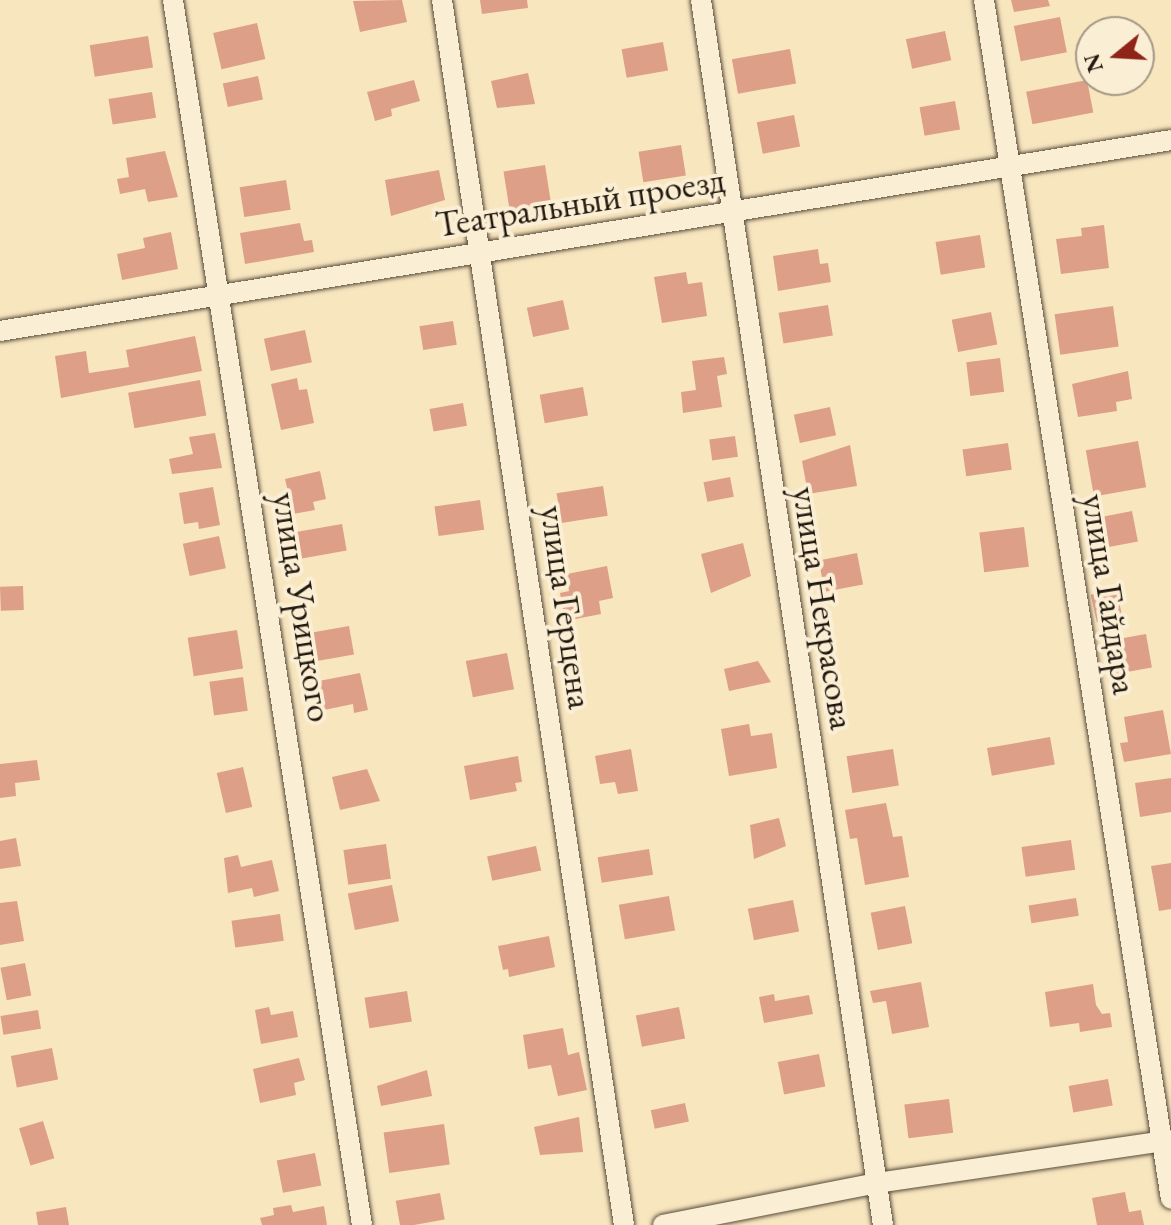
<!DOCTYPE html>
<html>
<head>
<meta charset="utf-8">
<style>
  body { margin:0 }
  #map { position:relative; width:1171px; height:1225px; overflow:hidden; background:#f8e6bf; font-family:"EB Garamond",serif }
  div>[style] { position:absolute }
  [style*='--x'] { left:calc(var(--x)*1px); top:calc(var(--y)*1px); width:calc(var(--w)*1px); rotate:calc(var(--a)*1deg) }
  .building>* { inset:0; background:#de9f89; transform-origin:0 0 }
  .roads { filter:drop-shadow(0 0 2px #584c3a) drop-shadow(0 0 2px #584c3a) }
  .street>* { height:20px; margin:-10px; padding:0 10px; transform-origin:10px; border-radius:10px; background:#faefd5 }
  span { translate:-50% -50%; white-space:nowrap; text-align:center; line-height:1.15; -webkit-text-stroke:8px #faefd5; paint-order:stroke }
  .street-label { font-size:36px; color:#23180e }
  .north { position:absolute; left:1075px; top:16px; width:80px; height:80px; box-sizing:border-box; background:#faefd5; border:2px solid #a49985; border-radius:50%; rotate:252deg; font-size:22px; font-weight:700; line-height:32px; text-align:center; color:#23180e }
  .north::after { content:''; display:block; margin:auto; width:28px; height:36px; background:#8f2418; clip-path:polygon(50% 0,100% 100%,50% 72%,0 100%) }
</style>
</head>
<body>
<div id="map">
  <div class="building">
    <i style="clip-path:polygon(402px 0,407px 22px,360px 32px,353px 1px)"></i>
    <i style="clip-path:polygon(480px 0,527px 0,528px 8px,482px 14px)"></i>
    <i style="clip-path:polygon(1011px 0,1048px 0,1050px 6px,1014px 12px)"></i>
    <i style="left:1060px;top:17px;width:36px;height:47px;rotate:79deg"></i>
    <i style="left:257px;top:23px;width:37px;height:45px;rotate:77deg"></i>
    <i style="left:945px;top:31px;width:30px;height:40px;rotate:78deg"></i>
    <i style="left:148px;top:36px;width:32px;height:59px;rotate:81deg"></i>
    <i style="left:663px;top:42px;width:29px;height:42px;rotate:80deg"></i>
    <i style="left:790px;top:49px;width:35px;height:59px;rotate:80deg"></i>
    <i style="clip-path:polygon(528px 73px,535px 104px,497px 108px,491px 81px)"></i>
    <i style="left:258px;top:76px;width:24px;height:36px;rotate:78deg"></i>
    <i style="clip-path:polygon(414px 80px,420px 101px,391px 109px,392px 116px,375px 121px,367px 92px)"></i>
    <i style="left:1087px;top:80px;width:33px;height:62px;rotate:79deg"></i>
    <i style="left:152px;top:92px;width:26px;height:44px;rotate:81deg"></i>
    <i style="left:955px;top:101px;width:29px;height:36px;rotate:80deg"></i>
    <i style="left:794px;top:115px;width:32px;height:38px;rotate:79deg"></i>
    <i style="left:681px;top:145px;width:31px;height:43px;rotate:81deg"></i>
    <i style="clip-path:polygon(165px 151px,178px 197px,148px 202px,145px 189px,120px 194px,117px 179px,129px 177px,126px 158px)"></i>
    <i style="left:545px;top:165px;width:40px;height:42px;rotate:81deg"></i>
    <i style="clip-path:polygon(439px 170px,445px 200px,391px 216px,385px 180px)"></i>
    <i style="left:286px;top:180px;width:30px;height:47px;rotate:81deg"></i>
    <i style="clip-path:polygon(300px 223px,304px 241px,312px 240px,314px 252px,245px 264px,240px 233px)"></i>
    <i style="clip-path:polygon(1104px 225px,1109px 268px,1061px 274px,1056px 239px,1082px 236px,1081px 228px)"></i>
    <i style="clip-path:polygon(171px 232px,178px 269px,122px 280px,117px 254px,145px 248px,143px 238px)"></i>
    <i style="left:980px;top:235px;width:33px;height:45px;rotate:81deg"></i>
    <i style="clip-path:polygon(818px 249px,820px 264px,828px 263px,831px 282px,778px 291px,773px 256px)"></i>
    <i style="clip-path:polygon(686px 272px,688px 284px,702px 282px,707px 316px,662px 323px,654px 277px)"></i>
    <i style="left:563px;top:300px;width:30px;height:37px;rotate:78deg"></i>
    <i style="left:828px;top:305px;width:31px;height:50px;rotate:81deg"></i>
    <i style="left:1113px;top:306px;width:41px;height:59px;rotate:82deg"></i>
    <i style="left:991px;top:312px;width:33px;height:40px;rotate:79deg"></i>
    <i style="left:453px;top:321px;width:24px;height:34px;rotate:81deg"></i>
    <i style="left:305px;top:330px;width:33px;height:42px;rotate:78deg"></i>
    <i style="clip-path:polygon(195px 336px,202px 371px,61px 398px,55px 356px,86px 351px,89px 373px,129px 367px,126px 350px)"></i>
    <i style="clip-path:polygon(724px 357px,727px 374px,717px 376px,722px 407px,683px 413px,681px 392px,696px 390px,692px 361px)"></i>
    <i style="left:1000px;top:358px;width:34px;height:34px;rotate:83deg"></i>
    <i style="clip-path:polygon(1128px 371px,1132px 399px,1116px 402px,1117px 411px,1078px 417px,1072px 384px)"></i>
    <i style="clip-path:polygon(297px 378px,299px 390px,307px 389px,314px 423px,281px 430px,271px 384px)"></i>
    <i style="left:200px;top:380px;width:36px;height:73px;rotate:80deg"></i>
    <i style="left:583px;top:387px;width:29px;height:44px;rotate:80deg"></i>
    <i style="left:463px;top:403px;width:23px;height:34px;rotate:80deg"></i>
    <i style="left:830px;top:407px;width:29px;height:37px;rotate:78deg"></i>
    <i style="clip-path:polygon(215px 433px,222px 468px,172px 474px,169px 459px,193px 454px,189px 437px)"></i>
    <i style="left:735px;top:436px;width:21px;height:26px;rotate:82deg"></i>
    <i style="left:1138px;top:441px;width:47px;height:53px;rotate:80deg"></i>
    <i style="left:1008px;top:443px;width:27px;height:46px;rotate:82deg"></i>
    <i style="clip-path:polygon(850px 445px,857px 486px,808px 494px,802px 461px)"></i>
    <i style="clip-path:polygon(320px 471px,326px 499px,313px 502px,315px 510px,293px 514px,285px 479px)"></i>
    <i style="left:730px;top:477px;width:20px;height:27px;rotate:79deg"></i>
    <i style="left:603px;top:486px;width:30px;height:47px;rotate:81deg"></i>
    <i style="clip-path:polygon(213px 487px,220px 525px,199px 529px,198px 522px,184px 524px,179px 493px)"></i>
    <i style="left:480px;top:500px;width:30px;height:46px;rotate:82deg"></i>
    <i style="left:1132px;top:511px;width:31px;height:39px;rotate:79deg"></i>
    <i style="left:342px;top:524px;width:27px;height:51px;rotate:80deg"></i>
    <i style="left:1024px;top:527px;width:40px;height:45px;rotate:83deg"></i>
    <i style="left:219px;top:536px;width:33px;height:37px;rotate:78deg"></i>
    <i style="clip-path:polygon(743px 543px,751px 576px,711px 593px,701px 554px)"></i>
    <i style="left:857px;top:553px;width:32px;height:39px;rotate:79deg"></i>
    <i style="clip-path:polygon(607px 566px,613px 598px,599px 601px,601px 614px,565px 621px,560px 593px,569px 591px,567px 574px)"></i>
    <i style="left:23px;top:586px;width:24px;height:23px;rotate:88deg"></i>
    <i style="left:1116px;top:589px;width:28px;height:26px;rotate:77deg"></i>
    <i style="left:349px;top:626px;width:29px;height:39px;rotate:80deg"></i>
    <i style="left:237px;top:630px;width:39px;height:50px;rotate:81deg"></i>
    <i style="left:1146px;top:634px;width:34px;height:37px;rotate:80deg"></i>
    <i style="left:507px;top:653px;width:37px;height:42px;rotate:79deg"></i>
    <i style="clip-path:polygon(758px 661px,771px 682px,729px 691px,724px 669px)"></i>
    <i style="clip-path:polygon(360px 673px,368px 710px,354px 713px,353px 704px,324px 710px,319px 681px)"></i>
    <i style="left:243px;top:677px;width:34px;height:34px;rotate:82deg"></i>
    <i style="clip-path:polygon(1163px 710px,1171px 754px,1124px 762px,1120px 743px,1128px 742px,1124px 717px)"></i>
    <i style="clip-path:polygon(749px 724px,751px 736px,772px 733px,777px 768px,729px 776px,721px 729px)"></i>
    <i style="left:1050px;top:737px;width:28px;height:64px;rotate:80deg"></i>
    <i style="clip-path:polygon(631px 749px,638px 791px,618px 794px,615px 782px,600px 784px,595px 756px)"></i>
    <i style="left:893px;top:749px;width:37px;height:47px;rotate:81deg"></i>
    <i style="clip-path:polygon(518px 756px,522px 782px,515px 783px,517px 791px,470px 800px,464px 766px)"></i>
    <i style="clip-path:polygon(37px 760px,40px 780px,15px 783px,16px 796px,0 798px,0 764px)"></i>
    <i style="left:243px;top:767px;width:41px;height:27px;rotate:77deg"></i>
    <i style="clip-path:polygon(367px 769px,380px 801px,340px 810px,332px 777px)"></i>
    <i style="clip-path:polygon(1171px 778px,1171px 812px,1140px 817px,1135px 783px)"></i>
    <i style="clip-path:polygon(886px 803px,893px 837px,902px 836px,909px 877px,865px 885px,857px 838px,850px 839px,845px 810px)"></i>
    <i style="clip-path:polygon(779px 818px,786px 846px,754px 859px,750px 825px)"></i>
    <i style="clip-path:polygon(16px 838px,21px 866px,0 869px,0 841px)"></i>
    <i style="left:1071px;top:840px;width:30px;height:50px;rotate:82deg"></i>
    <i style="left:386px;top:844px;width:35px;height:43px;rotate:82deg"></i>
    <i style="left:536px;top:846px;width:25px;height:50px;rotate:78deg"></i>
    <i style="left:649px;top:849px;width:26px;height:52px;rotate:81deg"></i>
    <i style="clip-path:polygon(238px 855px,241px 867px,272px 860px,279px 891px,254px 897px,252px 888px,228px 893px,224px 858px)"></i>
    <i style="clip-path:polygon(1171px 863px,1171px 909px,1159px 911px,1151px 866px)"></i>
    <i style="left:392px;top:885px;width:37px;height:45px;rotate:79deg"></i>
    <i style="left:669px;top:896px;width:35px;height:51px;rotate:80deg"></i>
    <i style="left:1076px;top:898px;width:18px;height:48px;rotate:81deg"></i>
    <i style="left:793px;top:900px;width:32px;height:46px;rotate:79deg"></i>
    <i style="clip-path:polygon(17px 901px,24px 941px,0 945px,0 903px)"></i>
    <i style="left:905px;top:906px;width:38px;height:35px;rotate:79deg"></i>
    <i style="left:280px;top:914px;width:27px;height:49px;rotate:82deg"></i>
    <i style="clip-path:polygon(549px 936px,555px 967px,509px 977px,508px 969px,503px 970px,498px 946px)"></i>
    <i style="left:25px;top:963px;width:33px;height:25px;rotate:79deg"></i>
    <i style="clip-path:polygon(921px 982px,929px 1027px,892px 1034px,886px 1001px,873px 1003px,870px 991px)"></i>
    <i style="clip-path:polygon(1093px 984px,1096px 1005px,1102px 1014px,1110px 1013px,1112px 1027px,1080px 1032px,1079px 1023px,1050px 1027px,1045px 992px)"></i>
    <i style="left:407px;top:991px;width:31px;height:43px;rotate:81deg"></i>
    <i style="clip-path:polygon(774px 994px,775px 1001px,809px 995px,813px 1014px,764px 1023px,759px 997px)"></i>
    <i style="clip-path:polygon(269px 1007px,271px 1015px,293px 1011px,298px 1037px,261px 1044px,255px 1010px)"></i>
    <i style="left:679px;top:1007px;width:32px;height:44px;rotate:79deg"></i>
    <i style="left:38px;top:1010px;width:19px;height:38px;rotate:81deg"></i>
    <i style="clip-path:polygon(563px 1028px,568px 1055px,579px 1052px,587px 1090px,558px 1096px,551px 1065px,528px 1069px,523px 1035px)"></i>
    <i style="left:52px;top:1048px;width:32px;height:42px;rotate:79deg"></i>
    <i style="left:819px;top:1054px;width:33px;height:42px;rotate:79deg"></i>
    <i style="clip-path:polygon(299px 1058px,305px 1080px,294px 1083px,296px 1095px,260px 1103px,253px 1069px)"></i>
    <i style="clip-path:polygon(427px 1070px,432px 1096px,381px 1106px,377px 1086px)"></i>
    <i style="left:1108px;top:1079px;width:27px;height:40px;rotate:80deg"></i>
    <i style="left:949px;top:1099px;width:34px;height:45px;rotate:83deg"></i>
    <i style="left:685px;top:1103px;width:19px;height:35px;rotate:78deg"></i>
    <i style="clip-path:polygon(579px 1117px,583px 1152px,540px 1155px,534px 1127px)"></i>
    <i style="left:43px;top:1121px;width:39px;height:25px;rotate:73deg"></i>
    <i style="left:444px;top:1124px;width:41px;height:61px;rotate:82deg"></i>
    <i style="left:315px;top:1153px;width:33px;height:39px;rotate:79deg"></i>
    <i style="clip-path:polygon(1125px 1192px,1129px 1212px,1141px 1210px,1144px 1225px,1097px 1225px,1092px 1198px)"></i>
    <i style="left:440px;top:1193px;width:27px;height:45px;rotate:80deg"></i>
    <i style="clip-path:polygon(291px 1205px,293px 1212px,324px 1206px,327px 1225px,262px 1225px,260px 1218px,274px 1215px,273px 1208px)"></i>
    <i style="clip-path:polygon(66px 1207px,69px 1225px,38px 1225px,36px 1212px)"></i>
  </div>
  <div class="roads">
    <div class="street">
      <i style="--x:173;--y:0;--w:1239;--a:81.23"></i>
      <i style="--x:442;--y:0;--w:1238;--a:81.55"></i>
      <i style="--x:701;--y:0;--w:1238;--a:81.55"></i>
      <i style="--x:984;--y:0;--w:1213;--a:81.14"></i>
      <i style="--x:0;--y:331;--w:1186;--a:-9.26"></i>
      <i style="--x:663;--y:1225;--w:218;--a:-11.1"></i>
      <i style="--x:877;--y:1183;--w:297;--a:-8.3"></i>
    </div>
  </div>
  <div class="street-label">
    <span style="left:580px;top:202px;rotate:-9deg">Театральный проезд</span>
    <span style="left:1110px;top:594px;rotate:81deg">улица Гайдара</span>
    <span style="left:303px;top:607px;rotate:81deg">улица Урицкого</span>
    <span style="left:567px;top:607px;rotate:82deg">улица Герцена</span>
    <span style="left:824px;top:608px;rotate:81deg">улица Некрасова</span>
  </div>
  <div class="north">N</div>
</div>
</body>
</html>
